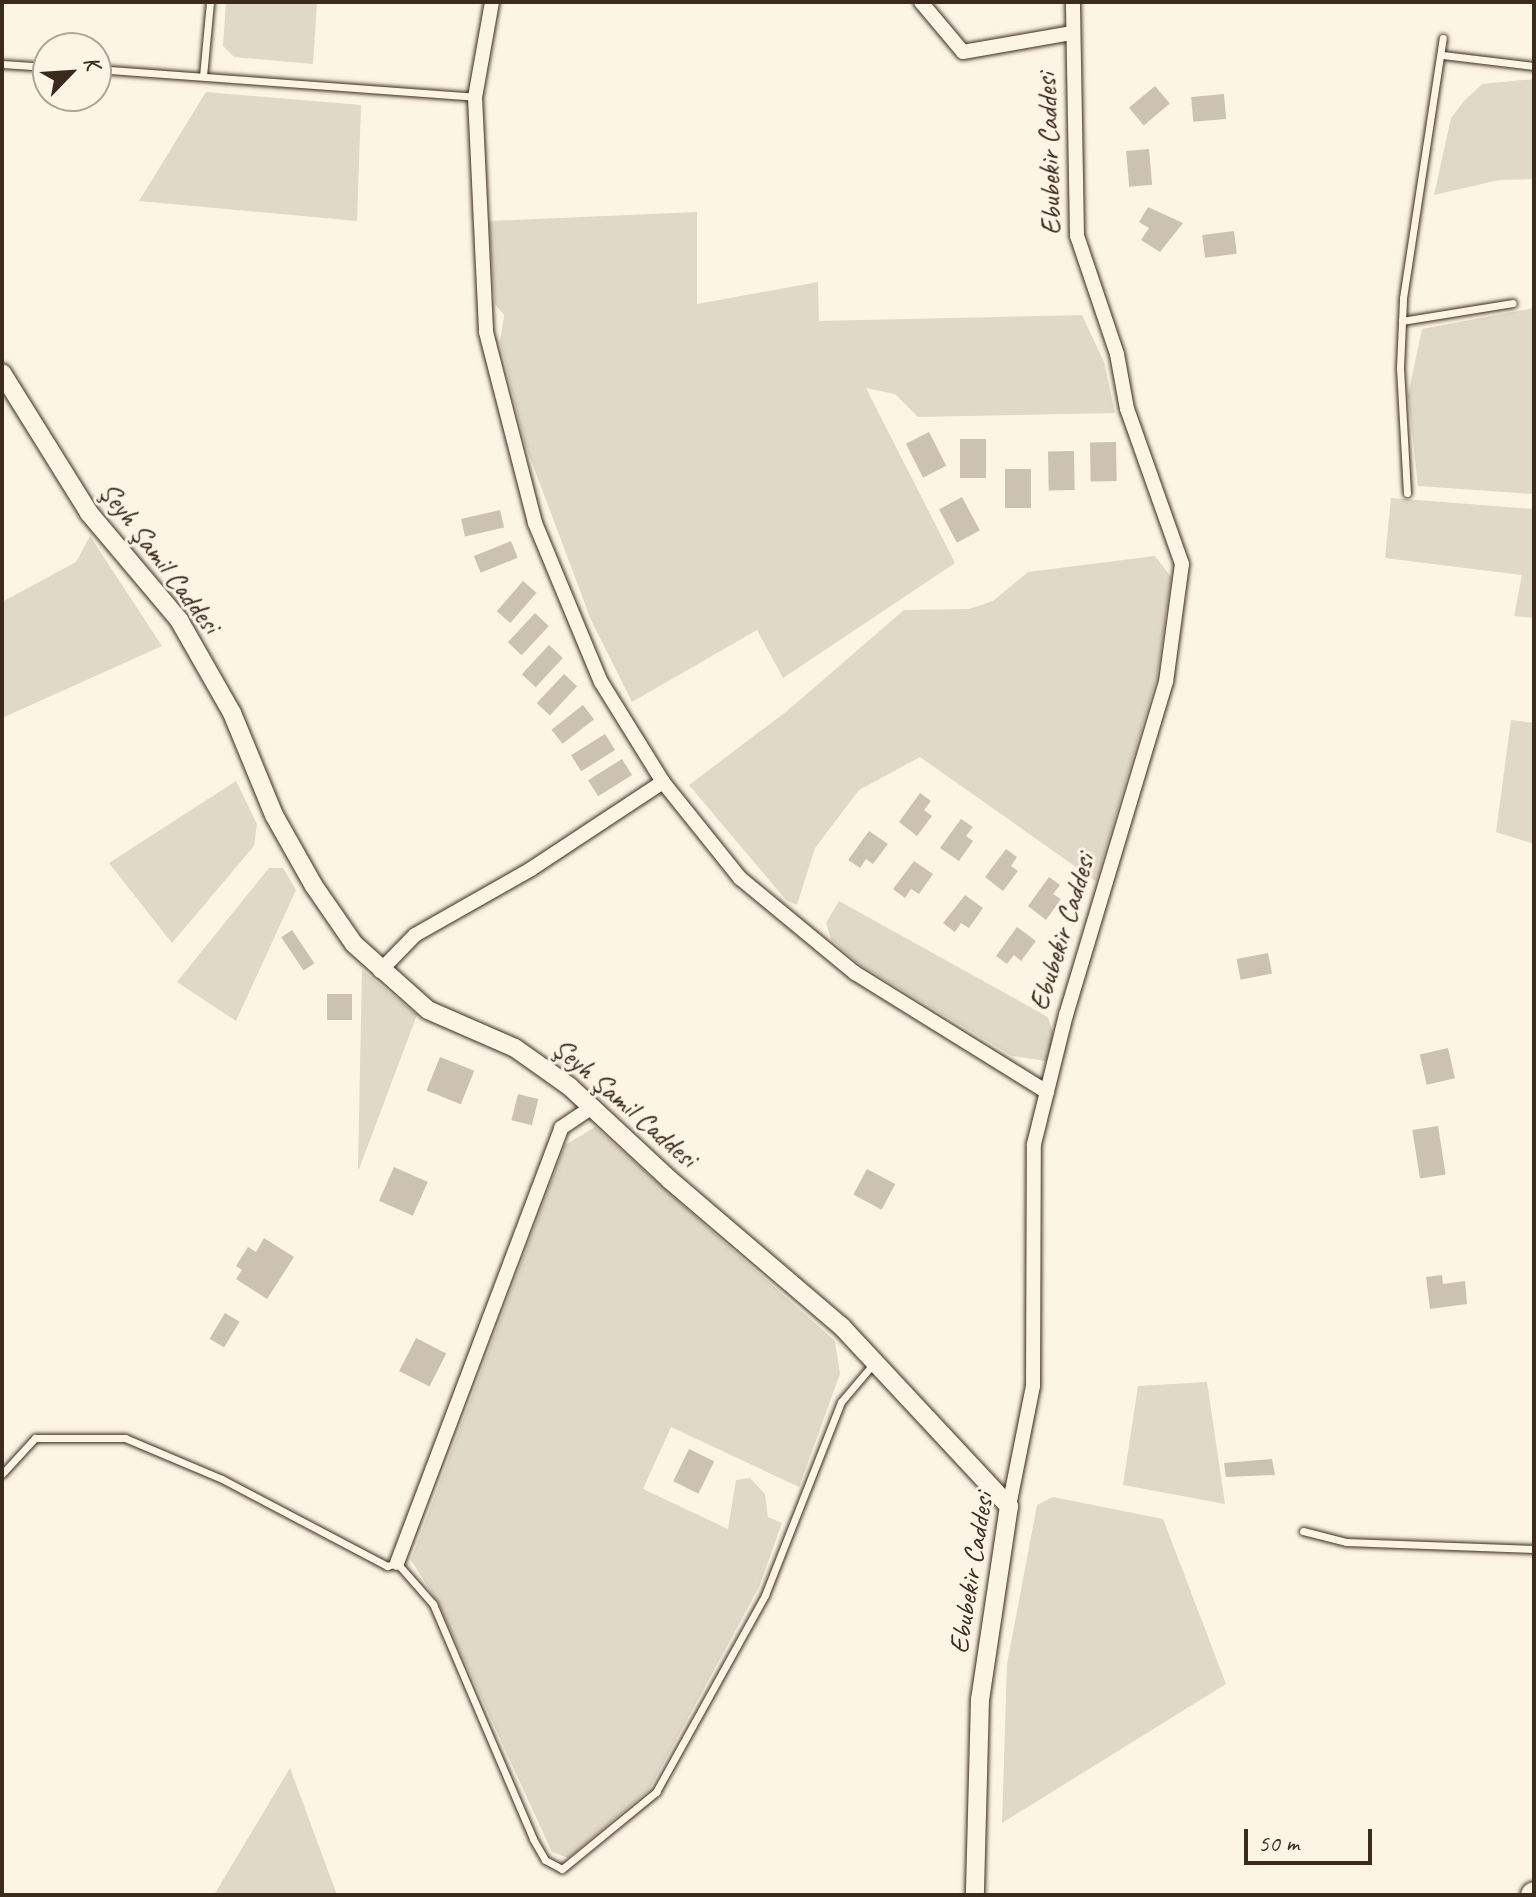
<!DOCTYPE html>
<html>
<head>
<meta charset="utf-8">
<style>
  body { margin:0 }
  #map { position:relative; width:1536px; height:1897px; overflow:hidden; background:#fcf5e5; font-family:Caveat,sans-serif }
  div>[style] { position:absolute }
  [style*='--x'] { left:calc(var(--x)*1px); top:calc(var(--y)*1px); width:calc(var(--w)*1px); rotate:calc(var(--a)*1deg) }
  .green>* { inset:0; background:#e0d8c8 }
  .building>* { inset:0; background:#ccc2b3; transform-origin:0 0 }
  .roads { filter:drop-shadow(0 0 2px #3b2a1e) drop-shadow(0 0 2px #3b2a1e) }
  .service>* { height:7px; margin:-3.5px; padding:0 3.5px; transform-origin:3.5px; border-radius:3.5px; background:#fcf5e5 }
  .minor>* { height:14px; margin:-7px; padding:0 7px; transform-origin:7px; border-radius:7px; background:#fcf5e5 }
  .tertiary>* { height:18px; margin:-9px; padding:0 9px; transform-origin:9px; border-radius:9px; background:#fcf5e5 }
  .primary>* { height:24px; margin:-12px; padding:0 12px; transform-origin:12px; border-radius:12px; background:#fcf5e5 }
  span { translate:-50% -50%; white-space:nowrap; text-align:center; line-height:1.15; -webkit-text-stroke:6px #fcf5e5; paint-order:stroke }
  .street-label { font-size:28px; color:#3b2a1e }
  .frame { position:absolute; inset:0; border:4px solid #3b2a1e; pointer-events:none }
  .north { position:absolute; left:32px; top:32px; width:80px; height:80px; box-sizing:border-box; background:#fcf5e5; border:2px solid #afa495; border-radius:50%; rotate:65deg; font-size:22px; font-weight:700; line-height:32px; text-align:center; color:#3b2a1e }
  .north::after { content:''; display:block; margin:auto; width:28px; height:36px; background:#3b2a1e; clip-path:polygon(50% 0,100% 100%,50% 72%,0 100%) }
  .scale { position:absolute; left:1244px; top:1829px; width:128px; height:36px; box-sizing:border-box; border:4px solid #3b2a1e; border-top:0; padding-left:10px; font-size:24px; line-height:28px; white-space:nowrap; color:#3b2a1e; -webkit-text-stroke:6px #fcf5e5; paint-order:stroke }
</style>
</head>
<body>
<div id="map">
  <div class="green">
    <i style="clip-path:polygon(226px 2px,317px 2px,313px 64px,234px 57px,223px 46px)"></i>
    <i style="clip-path:polygon(1534px 79px,1534px 219px,1533px 179px,1499px 180px,1434px 195px,1451px 118px,1464px 101px,1482px 84px)"></i>
    <i style="clip-path:polygon(206px 92px,361px 105px,357px 221px,139px 201px)"></i>
    <i style="clip-path:polygon(697px 212px,697px 304px,818px 282px,819px 321px,1082px 315px,1104px 362px,1115px 413px,918px 417px,895px 394px,866px 388px,955px 563px,783px 678px,757px 630px,632px 702px,591px 620px,525px 444px,500px 342px,504px 315px,495px 304px,489px 221px)"></i>
    <i style="clip-path:polygon(1534px 308px,1534px 494px,1418px 486px,1408px 395px,1422px 329px)"></i>
    <i style="clip-path:polygon(1391px 498px,1534px 509px,1534px 618px,1514px 616px,1522px 575px,1385px 558px)"></i>
    <i style="clip-path:polygon(90px 536px,162px 646px,2px 718px,2px 602px,76px 562px)"></i>
    <i style="clip-path:polygon(1155px 556px,1171px 577px,1157px 676px,1096px 881px,920px 757px,859px 790px,815px 848px,797px 905px,786px 900px,689px 785px,787px 711px,904px 610px,969px 609px,993px 601px,1028px 572px)"></i>
    <i style="clip-path:polygon(1511px 720px,1534px 723px,1534px 844px,1496px 832px)"></i>
    <i style="clip-path:polygon(236px 781px,257px 824px,254px 846px,172px 943px,109px 863px)"></i>
    <i style="clip-path:polygon(269px 868px,283px 868px,296px 890px,236px 1021px,177px 982px)"></i>
    <i style="clip-path:polygon(839px 901px,1048px 1017px,1054px 1037px,1046px 1061px,1012px 1056px,859px 964px,831px 939px,826px 923px)"></i>
    <i style="clip-path:polygon(362px 970px,417px 1015px,359px 1169px,358px 1168px)"></i>
    <i style="clip-path:polygon(595px 1127px,835px 1341px,840px 1374px,799px 1487px,671px 1427px,643px 1489px,728px 1529px,736px 1480px,750px 1478px,765px 1494px,768px 1517px,782px 1523px,759px 1587px,649px 1790px,568px 1858px,552px 1852px,438px 1603px,411px 1560px,565px 1145px)"></i>
    <i style="clip-path:polygon(1207px 1382px,1225px 1504px,1123px 1485px,1138px 1386px)"></i>
    <i style="clip-path:polygon(1053px 1497px,1163px 1519px,1226px 1684px,1002px 1823px,1007px 1664px,1037px 1505px)"></i>
    <i style="clip-path:polygon(290px 1768px,337px 1895px,214px 1895px)"></i>
  </div>
  <div class="building">
    <i style="left:1155px;top:86px;width:23px;height:34px;rotate:50deg"></i>
    <i style="left:1224px;top:94px;width:25px;height:33px;rotate:85deg"></i>
    <i style="left:1149px;top:149px;width:36px;height:23px;rotate:85deg"></i>
    <i style="clip-path:polygon(1148px 207px,1183px 223px,1160px 252px,1141px 240px,1149px 228px,1139px 222px)"></i>
    <i style="left:1234px;top:231px;width:23px;height:32px;rotate:83deg"></i>
    <i style="left:929px;top:432px;width:38px;height:26px;rotate:63deg"></i>
    <i style="left:960px;top:439px;width:26px;height:39px"></i>
    <i style="left:1116px;top:442px;width:39px;height:26px;rotate:89deg"></i>
    <i style="left:1074px;top:451px;width:39px;height:26px;rotate:89deg"></i>
    <i style="left:1005px;top:469px;width:26px;height:39px"></i>
    <i style="left:962px;top:497px;width:38px;height:26px;rotate:62deg"></i>
    <i style="left:500px;top:510px;width:18px;height:40px;rotate:77deg"></i>
    <i style="left:511px;top:541px;width:18px;height:40px;rotate:68deg"></i>
    <i style="left:523px;top:581px;width:18px;height:40px;rotate:41deg"></i>
    <i style="left:535px;top:613px;width:19px;height:40px;rotate:43deg"></i>
    <i style="left:549px;top:645px;width:19px;height:40px;rotate:43deg"></i>
    <i style="left:564px;top:674px;width:18px;height:40px;rotate:43deg"></i>
    <i style="left:583px;top:705px;width:18px;height:40px;rotate:52deg"></i>
    <i style="left:605px;top:734px;width:19px;height:40px;rotate:58deg"></i>
    <i style="left:622px;top:759px;width:19px;height:40px;rotate:58deg"></i>
    <i style="clip-path:polygon(920px 793px,931px 801px,924px 810px,932px 816px,917px 836px,899px 822px)"></i>
    <i style="clip-path:polygon(961px 819px,973px 827px,966px 836px,973px 841px,959px 861px,940px 848px)"></i>
    <i style="clip-path:polygon(869px 831px,888px 844px,873px 864px,866px 859px,860px 868px,848px 860px)"></i>
    <i style="clip-path:polygon(1006px 849px,1017px 857px,1011px 866px,1018px 871px,1003px 891px,985px 877px)"></i>
    <i style="clip-path:polygon(914px 861px,933px 874px,919px 894px,911px 889px,905px 898px,893px 889px)"></i>
    <i style="clip-path:polygon(1049px 877px,1060px 885px,1053px 894px,1061px 899px,1046px 920px,1028px 906px)"></i>
    <i style="clip-path:polygon(965px 895px,983px 908px,969px 928px,961px 923px,955px 932px,943px 923px)"></i>
    <i style="clip-path:polygon(1017px 927px,1036px 941px,1021px 961px,1014px 955px,1007px 964px,996px 956px)"></i>
    <i style="left:292px;top:930px;width:40px;height:13px;rotate:56deg"></i>
    <i style="left:1268px;top:953px;width:21px;height:32px;rotate:79deg"></i>
    <i style="left:327px;top:994px;width:25px;height:26px"></i>
    <i style="left:1448px;top:1048px;width:31px;height:29px;rotate:77deg"></i>
    <i style="left:440px;top:1057px;width:37px;height:36px;rotate:22deg"></i>
    <i style="left:518px;top:1094px;width:21px;height:27px;rotate:14deg"></i>
    <i style="left:1438px;top:1126px;width:49px;height:26px;rotate:81deg"></i>
    <i style="left:394px;top:1167px;width:37px;height:37px;rotate:24deg"></i>
    <i style="left:867px;top:1169px;width:32px;height:29px;rotate:28deg"></i>
    <i style="clip-path:polygon(264px 1238px,294px 1257px,267px 1299px,236px 1279px,242px 1270px,236px 1266px,248px 1247px,256px 1252px)"></i>
    <i style="clip-path:polygon(1442px 1275px,1443px 1284px,1465px 1281px,1467px 1304px,1430px 1309px,1426px 1277px)"></i>
    <i style="left:225px;top:1313px;width:17px;height:30px;rotate:31deg"></i>
    <i style="left:416px;top:1338px;width:34px;height:37px;rotate:27deg"></i>
    <i style="left:689px;top:1449px;width:28px;height:36px;rotate:26deg"></i>
    <i style="clip-path:polygon(1272px 1459px,1275px 1475px,1226px 1477px,1224px 1463px)"></i>
  </div>
  <div class="roads">
    <div class="service">
      <i style="--x:1442;--y:55;--w:93;--a:6.8"></i>
      <i style="--x:2;--y:64;--w:46;--a:3.7"></i>
      <i style="--x:96;--y:69;--w:380;--a:4.2"></i>
      <i style="--x:203;--y:76;--w:74;--a:-84.6"></i>
      <i style="--x:1402;--y:321;--w:112;--a:-9.2"></i>
      <i style="--x:1407;--y:493;--w:125;--a:-93.2"></i>
      <i style="--x:1400;--y:368;--w:70;--a:-87.5"></i>
      <i style="--x:1403;--y:298;--w:263;--a:-81.3"></i>
      <i style="--x:2;--y:1474;--w:49;--a:-47.5"></i>
      <i style="--x:35;--y:1438;--w:90;--a:0"></i>
      <i style="--x:125;--y:1438;--w:105;--a:22.9"></i>
      <i style="--x:222;--y:1479;--w:187;--a:27.8"></i>
      <i style="--x:387;--y:1566;--w:10;--a:-17"></i>
      <i style="--x:397;--y:1563;--w:55;--a:48.7"></i>
      <i style="--x:433;--y:1604;--w:255;--a:66.9"></i>
      <i style="--x:533;--y:1839;--w:24;--a:60"></i>
      <i style="--x:545;--y:1860;--w:19;--a:28"></i>
      <i style="--x:562;--y:1869;--w:122;--a:-39.3"></i>
      <i style="--x:656;--y:1792;--w:225;--a:-61"></i>
      <i style="--x:765;--y:1595;--w:207;--a:-68.5"></i>
      <i style="--x:841;--y:1402;--w:51;--a:-49.8"></i>
      <i style="--x:1303;--y:1531;--w:44;--a:14.3"></i>
      <i style="--x:1346;--y:1542;--w:188;--a:2.1"></i>
    </div>
    <div class="minor">
      <i style="--x:492;--y:2;--w:97;--a:100.1"></i>
      <i style="--x:475;--y:97;--w:235;--a:87.3"></i>
      <i style="--x:486;--y:332;--w:197;--a:75.6"></i>
      <i style="--x:535;--y:523;--w:172;--a:67.5"></i>
      <i style="--x:601;--y:682;--w:118;--a:58.2"></i>
      <i style="--x:663;--y:782;--w:123;--a:51.3"></i>
      <i style="--x:740;--y:878;--w:149;--a:39.6"></i>
      <i style="--x:855;--y:973;--w:226;--a:31.8"></i>
      <i style="--x:921;--y:2;--w:65;--a:50"></i>
      <i style="--x:963;--y:52;--w:111;--a:-9.9"></i>
      <i style="--x:380;--y:971;--w:50;--a:-45.8"></i>
      <i style="--x:415;--y:935;--w:133;--a:-29.6"></i>
      <i style="--x:531;--y:869;--w:158;--a:-33.4"></i>
      <i style="--x:1009;--y:1506;--w:122;--a:-78.7"></i>
      <i style="--x:1033;--y:1386;--w:242;--a:-89.8"></i>
      <i style="--x:1034;--y:1144;--w:133;--a:-76.1"></i>
      <i style="--x:1066;--y:1015;--w:348;--a:-73.3"></i>
      <i style="--x:1166;--y:682;--w:119;--a:-82.3"></i>
      <i style="--x:1182;--y:564;--w:164;--a:-109.5"></i>
      <i style="--x:1127;--y:409;--w:56;--a:-100.3"></i>
      <i style="--x:1117;--y:354;--w:125;--a:-108.7"></i>
      <i style="--x:1077;--y:236;--w:234;--a:-91"></i>
      <i style="--x:397;--y:1563;--w:465;--a:-69.3"></i>
      <i style="--x:561;--y:1128;--w:37;--a:-34"></i>
    </div>
    <div class="tertiary">
      <i style="--x:2;--y:373;--w:165;--a:58.1"></i>
      <i style="--x:89;--y:513;--w:140;--a:49.9"></i>
      <i style="--x:179;--y:620;--w:107;--a:60.3"></i>
      <i style="--x:232;--y:713;--w:110;--a:67.6"></i>
      <i style="--x:274;--y:815;--w:81;--a:60.6"></i>
      <i style="--x:314;--y:886;--w:70;--a:55.4"></i>
      <i style="--x:354;--y:944;--w:99;--a:41.7"></i>
      <i style="--x:428;--y:1010;--w:95;--a:23.6"></i>
      <i style="--x:515;--y:1048;--w:67;--a:35.3"></i>
      <i style="--x:570;--y:1087;--w:137;--a:42.9"></i>
      <i style="--x:670;--y:1180;--w:226;--a:40.5"></i>
      <i style="--x:842;--y:1327;--w:245;--a:47"></i>
      <i style="--x:1009;--y:1506;--w:195;--a:98.5"></i>
      <i style="--x:980;--y:1699;--w:196;--a:91.5"></i>
    </div>
    <div class="primary">
      <i style="--x:1533;--y:1895;--w:1;--a:-45"></i>
    </div>
  </div>
  <div class="street-label">
    <span style="left:1049px;top:154px;rotate:-92deg">Ebubekir Caddesi</span>
    <span style="left:160px;top:558px;rotate:53deg">Şeyh Şamil Caddesi</span>
    <span style="left:1062px;top:932px;rotate:-73deg">Ebubekir Caddesi</span>
    <span style="left:625px;top:1103px;rotate:41deg">Şeyh Şamil Caddesi</span>
    <span style="left:971px;top:1573px;rotate:-81deg">Ebubekir Caddesi</span>
  </div>
  <div class="frame"></div>
  <div class="north">K</div>
  <div class="scale">50 m</div>
</div>
</body>
</html>
